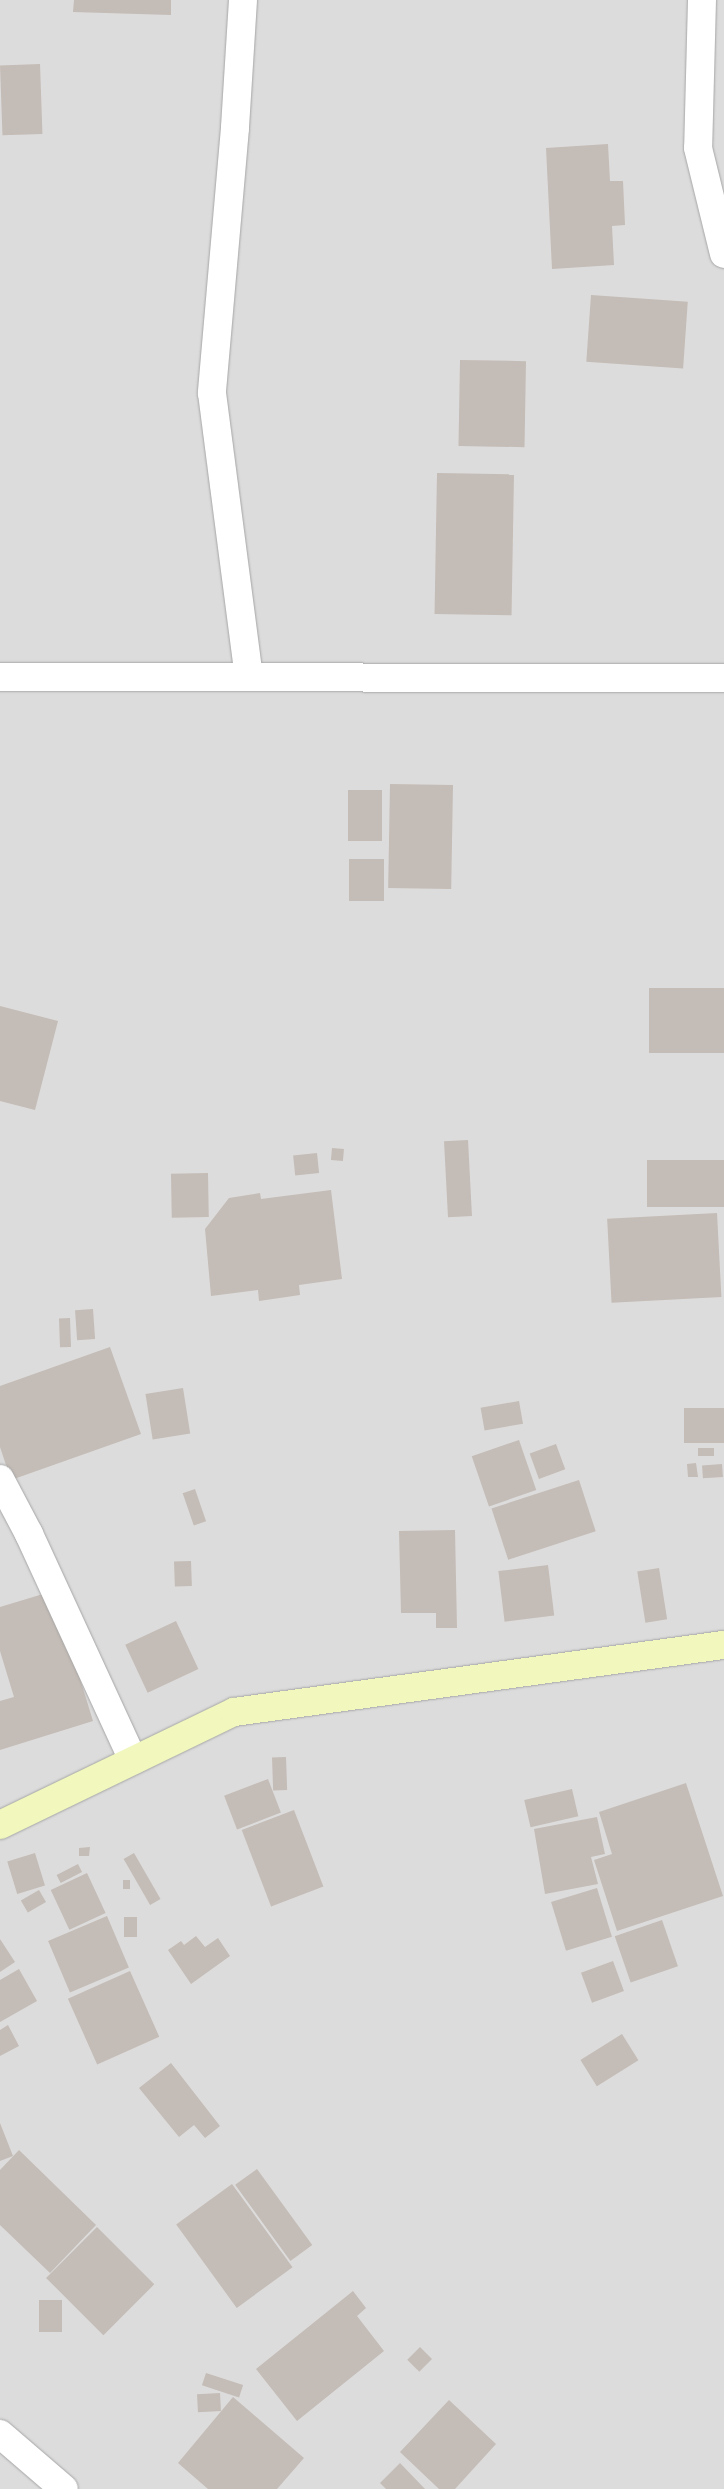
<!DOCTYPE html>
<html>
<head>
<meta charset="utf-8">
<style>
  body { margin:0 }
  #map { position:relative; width:724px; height:2489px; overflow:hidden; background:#f0ede6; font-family:Karla,sans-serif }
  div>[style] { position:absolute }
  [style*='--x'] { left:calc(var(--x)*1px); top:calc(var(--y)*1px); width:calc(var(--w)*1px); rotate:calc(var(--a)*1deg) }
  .residential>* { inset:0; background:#dddcdc; transform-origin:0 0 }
  .building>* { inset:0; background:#c4bcb6; transform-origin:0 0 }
  .roads { filter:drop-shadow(0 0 1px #a6a6a6) drop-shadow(0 0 1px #a6a6a6) }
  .street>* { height:28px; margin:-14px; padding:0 14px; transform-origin:14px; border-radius:14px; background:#fff }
  .secondary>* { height:28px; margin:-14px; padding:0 14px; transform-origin:14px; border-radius:14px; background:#f1f7bd }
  span { translate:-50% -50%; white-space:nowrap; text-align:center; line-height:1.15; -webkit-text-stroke:4px #fff; paint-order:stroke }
</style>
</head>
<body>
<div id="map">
  <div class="residential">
    <i style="left:0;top:0;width:724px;height:2489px"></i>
  </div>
  <div class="building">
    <i style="clip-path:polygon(74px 0,171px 0,171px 15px,73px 12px)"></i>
    <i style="left:40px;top:64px;width:70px;height:40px;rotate:88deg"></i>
    <i style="clip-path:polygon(608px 144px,610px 181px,623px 181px,625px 225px,612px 226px,614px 265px,552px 269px,546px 148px)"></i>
    <i style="left:591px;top:295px;width:97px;height:67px;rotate:4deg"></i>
    <i style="left:460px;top:360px;width:66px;height:86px;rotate:1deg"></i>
    <i style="left:437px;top:473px;width:77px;height:141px;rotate:1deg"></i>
    <i style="left:390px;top:784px;width:63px;height:104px;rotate:1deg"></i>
    <i style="left:348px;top:790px;width:34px;height:51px"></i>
    <i style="left:349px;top:859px;width:35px;height:42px"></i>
    <i style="left:724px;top:988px;width:65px;height:75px;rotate:90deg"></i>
    <i style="clip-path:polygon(0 1006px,58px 1021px,35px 1110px,0 1101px)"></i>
    <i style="left:468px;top:1140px;width:76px;height:24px;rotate:87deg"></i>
    <i style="left:332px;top:1148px;width:12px;height:12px;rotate:5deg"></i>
    <i style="left:317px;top:1153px;width:20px;height:24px;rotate:84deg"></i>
    <i style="left:724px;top:1160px;width:47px;height:77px;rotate:90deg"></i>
    <i style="left:208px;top:1173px;width:44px;height:37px;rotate:89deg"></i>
    <i style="clip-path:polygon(331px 1190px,342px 1279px,299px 1285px,300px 1295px,259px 1301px,258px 1290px,211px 1296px,205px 1229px,229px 1198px,260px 1193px,261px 1199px)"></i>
    <i style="left:717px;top:1213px;width:84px;height:110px;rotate:87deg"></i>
    <i style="left:93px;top:1309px;width:30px;height:18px;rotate:86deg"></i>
    <i style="left:70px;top:1318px;width:29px;height:11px;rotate:88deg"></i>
    <i style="clip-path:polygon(110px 1347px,141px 1434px,11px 1480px,0 1447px,0 1386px)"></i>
    <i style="left:183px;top:1388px;width:46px;height:38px;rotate:81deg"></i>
    <i style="left:519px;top:1401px;width:23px;height:39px;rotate:80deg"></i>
    <i style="left:724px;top:1408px;width:35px;height:40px;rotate:90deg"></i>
    <i style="left:519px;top:1440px;width:53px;height:50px;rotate:71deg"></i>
    <i style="left:556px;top:1444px;width:27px;height:28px;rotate:70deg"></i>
    <i style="left:698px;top:1448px;width:16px;height:8px"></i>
    <i style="clip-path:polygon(696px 1463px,698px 1477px,688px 1477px,687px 1464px)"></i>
    <i style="left:722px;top:1464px;width:13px;height:20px;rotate:86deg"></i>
    <i style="left:579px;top:1480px;width:54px;height:92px;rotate:72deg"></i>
    <i style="left:195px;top:1489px;width:34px;height:13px;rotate:71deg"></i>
    <i style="clip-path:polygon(455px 1530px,457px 1628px,436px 1628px,436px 1613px,401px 1613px,399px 1531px)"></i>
    <i style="left:191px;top:1561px;width:25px;height:17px;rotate:88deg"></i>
    <i style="left:548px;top:1565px;width:51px;height:50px;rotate:83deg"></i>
    <i style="left:659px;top:1568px;width:52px;height:22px;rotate:81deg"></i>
    <i style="clip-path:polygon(53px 1591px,93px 1721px,0 1750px,0 1701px,14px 1697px,0 1651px,0 1607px)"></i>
    <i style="left:176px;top:1621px;width:53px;height:56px;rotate:65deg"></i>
    <i style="left:286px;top:1757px;width:33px;height:14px;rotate:88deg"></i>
    <i style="left:268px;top:1779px;width:36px;height:47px;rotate:69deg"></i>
    <i style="clip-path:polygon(686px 1783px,723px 1896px,617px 1931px,594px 1860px,612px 1854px,599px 1812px)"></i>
    <i style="left:572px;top:1789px;width:28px;height:49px;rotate:77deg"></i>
    <i style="left:294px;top:1810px;width:82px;height:56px;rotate:69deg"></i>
    <i style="clip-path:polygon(597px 1817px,605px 1854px,591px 1857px,598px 1884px,545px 1894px,534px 1829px)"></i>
    <i style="clip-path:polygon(90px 1847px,89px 1856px,79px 1856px,79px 1848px)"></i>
    <i style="left:35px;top:1853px;width:34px;height:29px;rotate:73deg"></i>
    <i style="left:134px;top:1853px;width:53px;height:12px;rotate:60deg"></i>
    <i style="left:78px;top:1864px;width:9px;height:24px;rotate:63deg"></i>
    <i style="left:87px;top:1873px;width:44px;height:40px;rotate:65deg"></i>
    <i style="left:123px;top:1880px;width:7px;height:9px"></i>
    <i style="left:597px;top:1888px;width:51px;height:48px;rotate:73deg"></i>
    <i style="left:39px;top:1890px;width:14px;height:21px;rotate:60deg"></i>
    <i style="left:107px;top:1916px;width:56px;height:64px;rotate:67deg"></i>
    <i style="left:124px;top:1917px;width:13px;height:20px"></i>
    <i style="left:662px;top:1920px;width:49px;height:50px;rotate:71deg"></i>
    <i style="clip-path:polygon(196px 1936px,205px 1947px,218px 1938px,230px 1956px,191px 1984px,168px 1950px,181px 1941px,184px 1945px)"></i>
    <i style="clip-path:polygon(0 1939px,15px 1962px,0 1972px)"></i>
    <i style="left:613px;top:1961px;width:32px;height:34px;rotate:70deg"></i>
    <i style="clip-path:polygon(19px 1969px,37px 2001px,0 2022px,0 1980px)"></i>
    <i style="left:130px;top:1971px;width:72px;height:68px;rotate:66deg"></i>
    <i style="clip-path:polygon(8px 2025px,19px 2046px,0 2056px,0 2030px)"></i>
    <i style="left:622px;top:2034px;width:31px;height:49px;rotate:58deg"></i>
    <i style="clip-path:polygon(171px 2063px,220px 2126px,205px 2138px,194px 2125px,179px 2137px,139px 2088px)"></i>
    <i style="clip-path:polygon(0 2123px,13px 2156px,0 2161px)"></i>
    <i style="clip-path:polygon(19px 2150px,96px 2225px,50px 2273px,0 2225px,0 2170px)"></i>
    <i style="left:257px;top:2169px;width:94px;height:27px;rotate:54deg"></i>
    <i style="left:232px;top:2184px;width:103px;height:69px;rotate:54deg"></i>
    <i style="left:97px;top:2227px;width:81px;height:72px;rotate:45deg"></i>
    <i style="clip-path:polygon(353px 2291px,366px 2308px,357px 2316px,384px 2351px,297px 2421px,256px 2369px)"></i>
    <i style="left:39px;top:2300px;width:23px;height:32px"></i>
    <i style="left:420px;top:2347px;width:17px;height:18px;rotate:45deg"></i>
    <i style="left:206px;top:2373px;width:39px;height:13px;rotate:18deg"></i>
    <i style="left:220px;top:2393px;width:18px;height:23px;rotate:87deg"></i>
    <i style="clip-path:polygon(233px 2397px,304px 2458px,277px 2489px,208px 2489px,178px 2463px)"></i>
    <i style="clip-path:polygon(449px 2400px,496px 2444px,455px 2489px,439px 2489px,400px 2452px)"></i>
    <i style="clip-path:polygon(400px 2463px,425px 2489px,386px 2489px,380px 2483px)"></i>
  </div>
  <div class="roads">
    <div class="street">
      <i style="--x:243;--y:0;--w:128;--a:93.6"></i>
      <i style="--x:235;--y:128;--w:266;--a:95"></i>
      <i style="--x:212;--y:393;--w:286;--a:82.6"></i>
      <i style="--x:702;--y:0;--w:148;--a:91.5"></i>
      <i style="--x:698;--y:148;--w:109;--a:76.2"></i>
      <i style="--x:0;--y:677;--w:724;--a:0.08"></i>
      <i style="--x:0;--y:1479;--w:62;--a:62.2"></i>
      <i style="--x:29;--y:1534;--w:249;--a:65.3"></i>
      <i style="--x:0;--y:2434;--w:84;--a:40.7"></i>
    </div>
    <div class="secondary">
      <i style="--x:0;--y:1825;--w:260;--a:-25.8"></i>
      <i style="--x:234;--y:1712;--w:495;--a:-7.8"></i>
    </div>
  </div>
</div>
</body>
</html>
